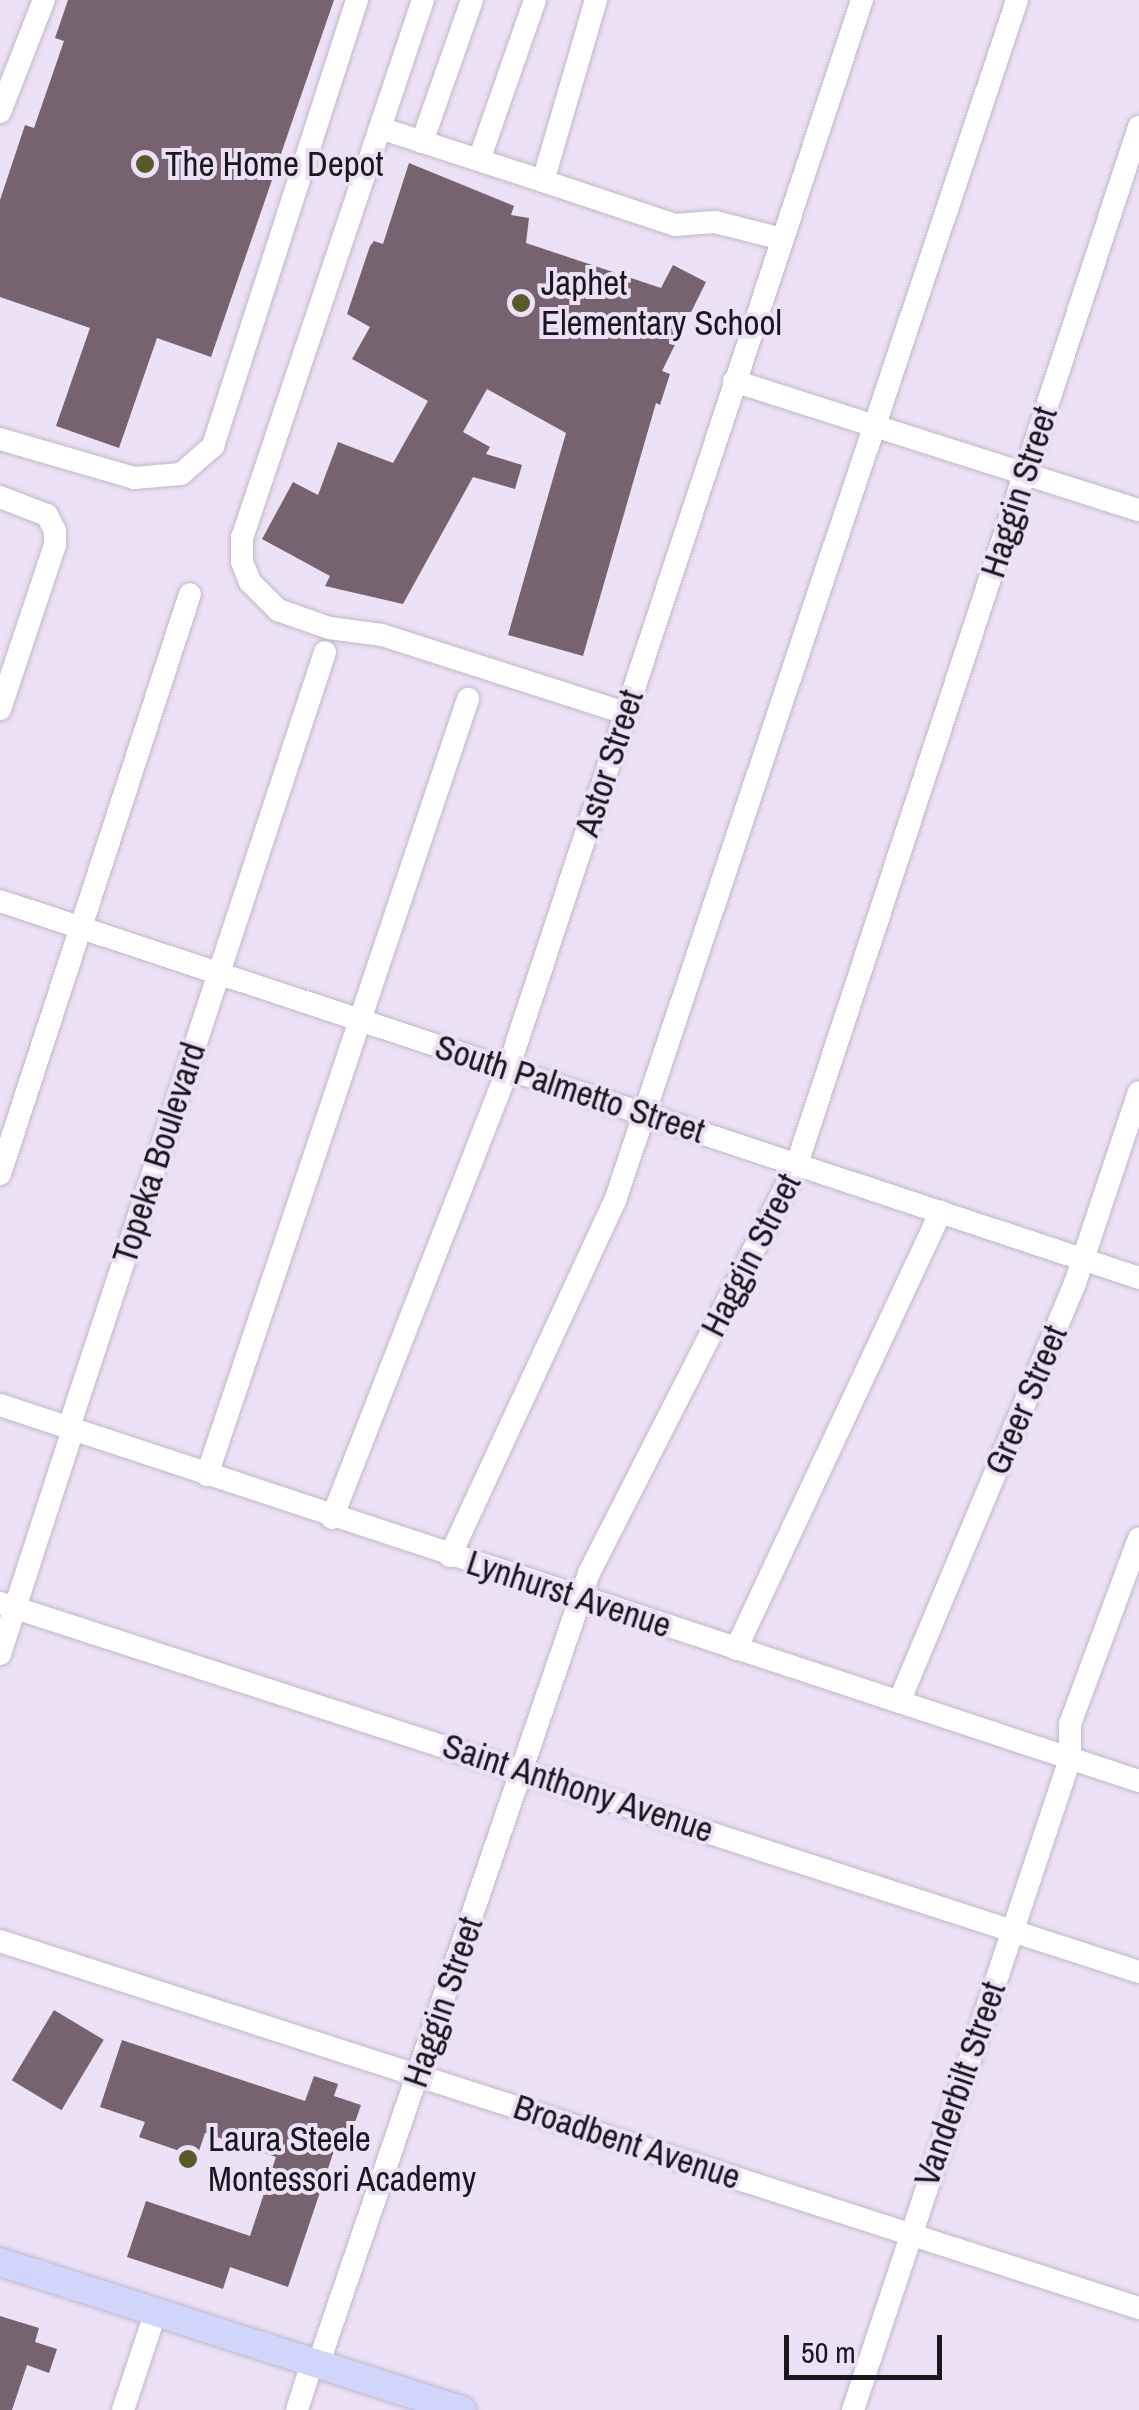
<!DOCTYPE html>
<html>
<head>
<meta charset="utf-8">
<style>
  body { margin:0 }
  #map { position:relative; width:1139px; height:2410px; overflow:hidden; background:#ece1f6; font-family:"Archivo Narrow",sans-serif }
  div>[style] { position:absolute }
  [style*='--x'] { left:calc(var(--x)*1px); top:calc(var(--y)*1px); width:calc(var(--w)*1px); rotate:calc(var(--a)*1deg) }
  .building>* { inset:0; background:#77636f; transform-origin:0 0 }
  .roads { filter:drop-shadow(0 0 2px #c1b6ca) drop-shadow(0 0 2px #c1b6ca) }
  .minor>* { height:22px; margin:-11px; padding:0 11px; transform-origin:11px; border-radius:11px; background:#fff }
  .major>* { height:28px; margin:-14px; padding:0 14px; transform-origin:14px; border-radius:14px; background:#cfd5fb }
  .dots>* { width:28px; height:28px; translate:-50% -50%; box-sizing:border-box; border:5px solid #ece1f6; border-radius:50% }
  span { translate:-50% -50%; white-space:nowrap; text-align:center; line-height:1.15; -webkit-text-stroke:8px #ece1f6; paint-order:stroke }
  .poi-label { font-size:35px; color:#1a161d }
  .left { translate:0 -50%; text-align:left }
  .street-label { font-size:35px; color:#1a161d }
  .scale { position:absolute; left:784px; top:2335px; width:158px; height:45px; box-sizing:border-box; border:5px solid #1a161d; border-top:0; padding-left:12px; font-size:30px; line-height:35px; white-space:nowrap; color:#1a161d; -webkit-text-stroke:8px #ece1f6; paint-order:stroke }
</style>
</head>
<body>
<div id="map">
  <div class="building">
    <i style="clip-path:polygon(68px 0,334px 0,211px 357px,157px 338px,119px 448px,56px 426px,90px 328px,0 297px,0 200px,25px 125px,34px 128px,64px 41px,55px 38px)"></i>
    <i style="clip-path:polygon(409px 163px,514px 206px,511px 215px,529px 218px,526px 243px,661px 288px,673px 265px,706px 282px,662px 371px,670px 374px,660px 405px,656px 403px,583px 656px,508px 635px,566px 433px,487px 389px,463px 432px,490px 447px,486px 454px,522px 465px,515px 489px,473px 477px,403px 604px,325px 586px,330px 576px,262px 539px,293px 482px,318px 495px,338px 442px,393px 463px,428px 401px,352px 359px,370px 327px,347px 314px,370px 246px,374px 241px,383px 244px)"></i>
    <i style="left:54px;top:2010px;width:58px;height:82px;rotate:31deg"></i>
    <i style="clip-path:polygon(122px 2040px,305px 2101px,314px 2076px,338px 2084px,334px 2096px,361px 2105px,352px 2131px,342px 2127px,288px 2287px,230px 2267px,223px 2289px,127px 2257px,146px 2201px,250px 2236px,276px 2157px,205px 2133px,197px 2157px,139px 2137px,145px 2122px,100px 2107px)"></i>
    <i style="clip-path:polygon(0 2316px,39px 2328px,35px 2342px,57px 2349px,49px 2373px,27px 2365px,12px 2410px,0 2410px)"></i>
  </div>
  <div class="roads">
    <div class="minor">
      <i style="--x:423;--y:0;--w:135;--a:108.6"></i>
      <i style="--x:380;--y:128;--w:171;--a:18"></i>
      <i style="--x:543;--y:181;--w:189;--a:-73.7"></i>
      <i style="--x:0;--y:112;--w:120;--a:-68.6"></i>
      <i style="--x:380;--y:128;--w:432;--a:108.6"></i>
      <i style="--x:242;--y:537;--w:25;--a:90"></i>
      <i style="--x:242;--y:562;--w:22;--a:68"></i>
      <i style="--x:250;--y:582;--w:40;--a:45"></i>
      <i style="--x:278;--y:610;--w:54;--a:19.4"></i>
      <i style="--x:329;--y:628;--w:53;--a:7.5"></i>
      <i style="--x:382;--y:635;--w:255;--a:17.8"></i>
      <i style="--x:422;--y:142;--w:151;--a:-70.6"></i>
      <i style="--x:479;--y:160;--w:170;--a:-70.7"></i>
      <i style="--x:543;--y:181;--w:139;--a:18.4"></i>
      <i style="--x:675;--y:225;--w:40;--a:-4.3"></i>
      <i style="--x:715;--y:222;--w:69;--a:14.2"></i>
      <i style="--x:734;--y:381;--w:425;--a:17.7"></i>
      <i style="--x:0;--y:439;--w:140;--a:16.2"></i>
      <i style="--x:134;--y:478;--w:47;--a:-4.9"></i>
      <i style="--x:181;--y:474;--w:43;--a:-41.2"></i>
      <i style="--x:213;--y:446;--w:469;--a:-72.1"></i>
      <i style="--x:0;--y:497;--w:50;--a:21"></i>
      <i style="--x:47;--y:515;--w:18;--a:63"></i>
      <i style="--x:55;--y:531;--w:14;--a:90"></i>
      <i style="--x:55;--y:545;--w:173;--a:108.5"></i>
      <i style="--x:0;--y:901;--w:1200;--a:18.31"></i>
      <i style="--x:0;--y:1174;--w:610;--a:-71.86"></i>
      <i style="--x:0;--y:1405;--w:1199;--a:18.27"></i>
      <i style="--x:207;--y:1475;--w:819;--a:-71.41"></i>
      <i style="--x:332;--y:1518;--w:482;--a:-68.6"></i>
      <i style="--x:508;--y:1069;--w:1126;--a:-71.68"></i>
      <i style="--x:450;--y:1556;--w:391;--a:-65.1"></i>
      <i style="--x:615;--y:1201;--w:1266;--a:-71.49"></i>
      <i style="--x:0;--y:1603;--w:1197;--a:17.95"></i>
      <i style="--x:736;--y:1649;--w:483;--a:-64.9"></i>
      <i style="--x:0;--y:1654;--w:232;--a:-72"></i>
      <i style="--x:72;--y:1433;--w:7;--a:-117"></i>
      <i style="--x:69;--y:1427;--w:816;--a:-71.72"></i>
      <i style="--x:899;--y:1702;--w:454;--a:-67.2"></i>
      <i style="--x:1075;--y:1283;--w:201;--a:-71.5"></i>
      <i style="--x:0;--y:1941;--w:1197;--a:17.86"></i>
      <i style="--x:318;--y:2365;--w:837;--a:-71.11"></i>
      <i style="--x:589;--y:1573;--w:459;--a:-63"></i>
      <i style="--x:797;--y:1164;--w:1092;--a:-71.75"></i>
      <i style="--x:123;--y:2410;--w:104;--a:-71.6"></i>
      <i style="--x:297;--y:2410;--w:49;--a:-72.3"></i>
      <i style="--x:853;--y:2410;--w:686;--a:-71.57"></i>
      <i style="--x:1070;--y:1759;--w:35;--a:-90"></i>
      <i style="--x:1070;--y:1724;--w:198;--a:-69.6"></i>
    </div>
    <div class="major">
      <i style="--x:0;--y:2262;--w:485;--a:17.8"></i>
    </div>
  </div>
  <div class="dots">
    <i style="left:145px;top:164px;background:#585b29"></i>
    <i style="left:521px;top:303px;background:#585b29"></i>
    <i style="left:188px;top:2159px;background:#585b29"></i>
  </div>
  <div class="poi-label">
    <span class="left" style="left:165px;top:164px">The Home Depot</span>
    <span class="left" style="left:541px;top:303px">Japhet<br>Elementary School</span>
    <span class="left" style="left:208px;top:2159px">Laura Steele<br>Montessori Academy</span>
  </div>
  <div class="street-label">
    <span style="left:1019px;top:492px;rotate:-72deg">Haggin Street</span>
    <span style="left:609px;top:763px;rotate:-72deg">Astor Street</span>
    <span style="left:570px;top:1089px;rotate:18deg">South Palmetto Street</span>
    <span style="left:159px;top:1153px;rotate:-72deg">Topeka Boulevard</span>
    <span style="left:751px;top:1255px;rotate:-63deg">Haggin Street</span>
    <span style="left:1026px;top:1400px;rotate:-67deg">Greer Street</span>
    <span style="left:569px;top:1594px;rotate:18deg">Lynhurst Avenue</span>
    <span style="left:578px;top:1788px;rotate:18deg">Saint Anthony Avenue</span>
    <span style="left:443px;top:2002px;rotate:-71deg">Haggin Street</span>
    <span style="left:960px;top:2084px;rotate:-71deg">Vanderbilt Street</span>
    <span style="left:627px;top:2142px;rotate:18deg">Broadbent Avenue</span>
  </div>
  <div class="scale">50 m</div>
</div>
</body>
</html>
